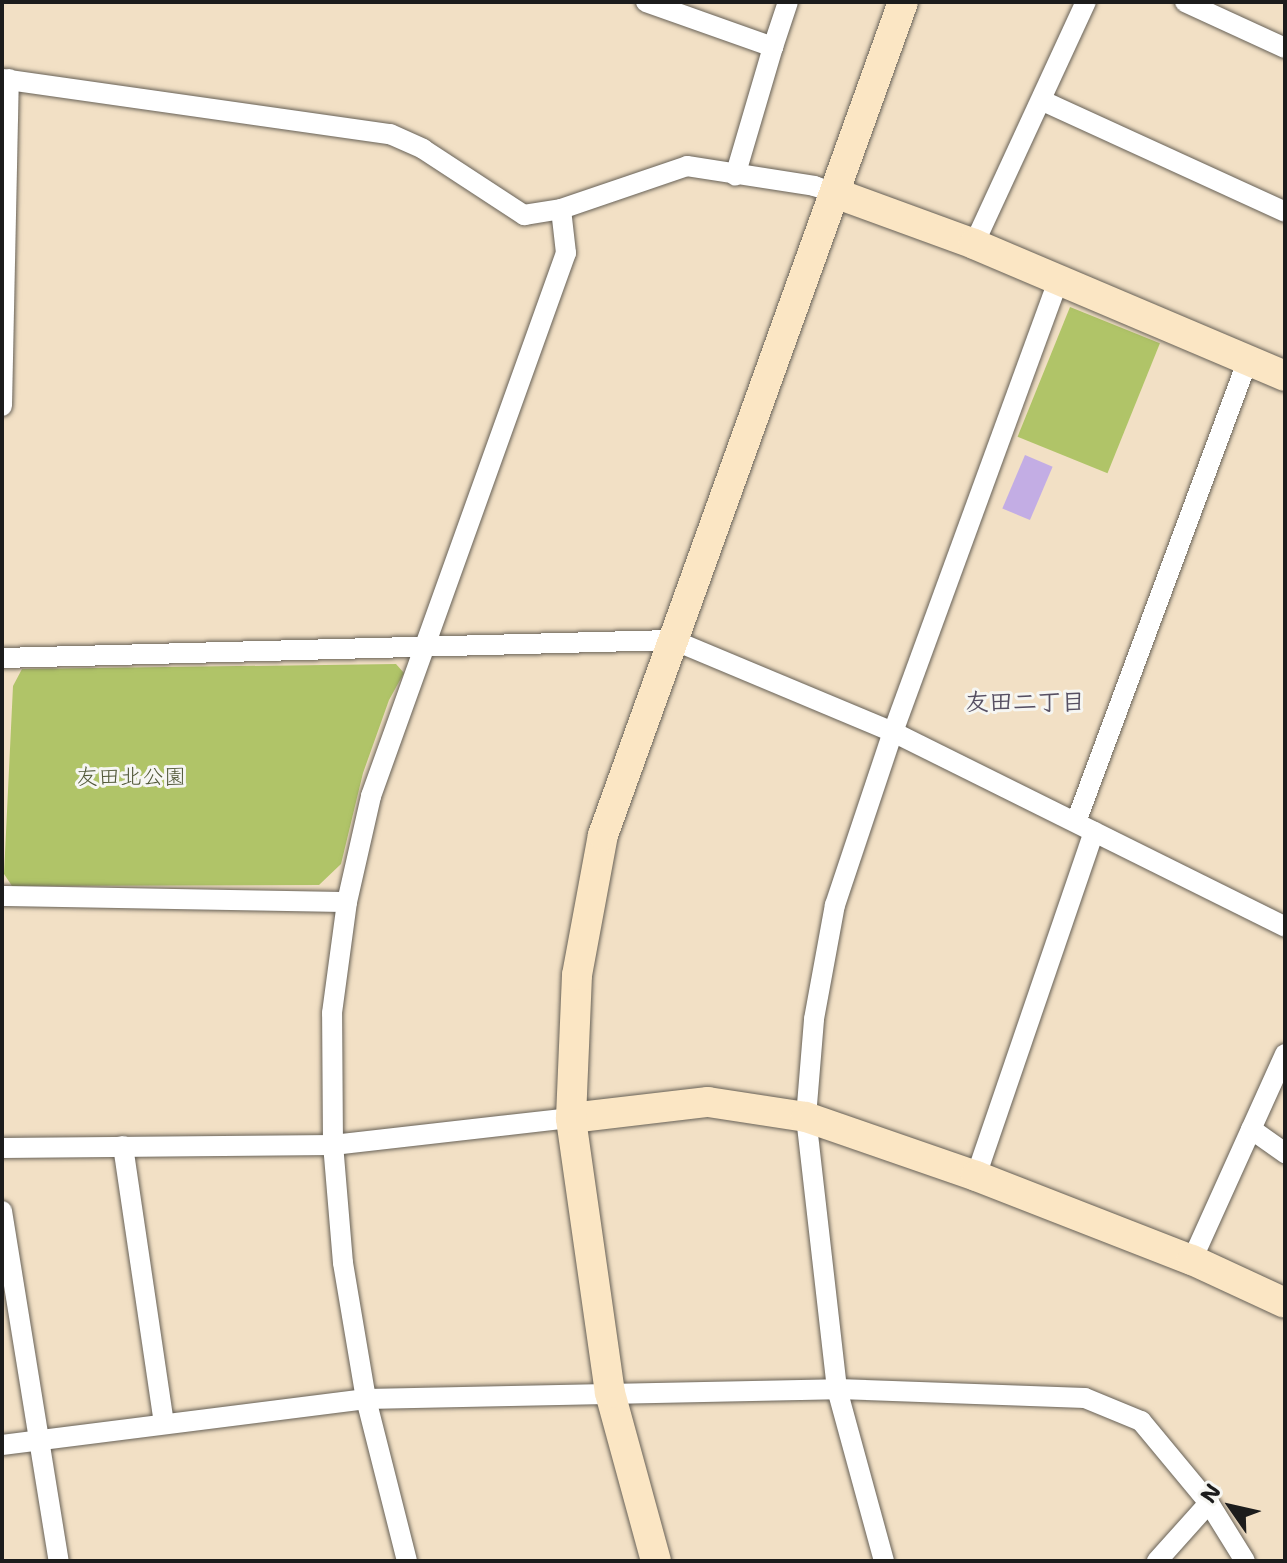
<!DOCTYPE html>
<html>
<head>
<meta charset="utf-8">
<style>
  body { margin:0 }
  #map { position:relative; width:1287px; height:1563px; overflow:hidden; background:#f2e0c5; font-family:"Shantell Sans","Klee One",sans-serif }
  div>[style] { position:absolute }
  [style*='--x'] { left:calc(var(--x)*1px); top:calc(var(--y)*1px); width:calc(var(--w)*1px); rotate:calc(var(--a)*1deg) }
  .green>* { inset:0; background:#b0c468; transform-origin:0 0 }
  .building>* { inset:0; background:#c3ade4; transform-origin:0 0 }
  .roads { filter:drop-shadow(0 0 2px #676157) drop-shadow(0 0 2px #676157) }
  .street>* { height:20px; margin:-10px; padding:0 10px; transform-origin:10px; border-radius:10px; background:#fff }
  .secondary>* { height:30px; margin:-15px; padding:0 15px; transform-origin:15px; border-radius:15px; background:#fbe6c4 }
  span { translate:-50% -50%; white-space:nowrap; text-align:center; line-height:1.15; -webkit-text-stroke:6px #f6f6f2; paint-order:stroke }
  .park-label { font-size:22px; color:#505737 }
  .neighbourhood-label { font-size:24px; color:#564f62; font-weight:700 }
  .frame { position:absolute; inset:0; border:4px solid #1c1c1c; pointer-events:none }
  .north { position:absolute; left:1191px; top:1467px; width:80px; height:80px; -webkit-text-stroke:6px #f6f6f2; paint-order:stroke; rotate:304deg; font-size:22px; font-weight:700; line-height:32px; text-align:center; color:#1c1c1c }
  .north::after { content:''; display:block; margin:auto; width:28px; height:36px; background:#1c1c1c; clip-path:polygon(50% 0,100% 100%,50% 72%,0 100%) }
</style>
</head>
<body>
<div id="map">
  <div class="green">
    <i style="left:1070px;top:307px;width:97px;height:140px;rotate:22deg"></i>
    <i style="clip-path:polygon(396px 664px,404px 673px,389px 700px,363px 773px,341px 864px,319px 885px,12px 886px,4px 874px,13px 686px,22px 669px)"></i>
  </div>
  <div class="building">
    <i style="left:1025px;top:455px;width:30px;height:58px;rotate:23deg"></i>
  </div>
  <div class="roads">
    <div class="street">
      <i style="--x:646;--y:2;--w:135;--a:19.5"></i>
      <i style="--x:773;--y:47;--w:134;--a:106.4"></i>
      <i style="--x:1185;--y:2;--w:110;--a:24.7"></i>
      <i style="--x:773;--y:47;--w:47;--a:-71.6"></i>
      <i style="--x:2;--y:79;--w:392;--a:8.1"></i>
      <i style="--x:390;--y:134;--w:36;--a:24"></i>
      <i style="--x:423;--y:149;--w:121;--a:33.2"></i>
      <i style="--x:524;--y:215;--w:37;--a:-9"></i>
      <i style="--x:561;--y:209;--w:133;--a:-18.8"></i>
      <i style="--x:687;--y:166;--w:129;--a:8.9"></i>
      <i style="--x:814;--y:186;--w:22;--a:18"></i>
      <i style="--x:1043;--y:101;--w:266;--a:24.6"></i>
      <i style="--x:974;--y:244;--w:267;--a:-65.2"></i>
      <i style="--x:2;--y:406;--w:327;--a:-88.8"></i>
      <i style="--x:2;--y:658;--w:671;--a:-1.54"></i>
      <i style="--x:673;--y:640;--w:238;--a:22.7"></i>
      <i style="--x:893;--y:732;--w:438;--a:26.4"></i>
      <i style="--x:1076;--y:822;--w:493;--a:-69.6"></i>
      <i style="--x:2;--y:896;--w:345;--a:1"></i>
      <i style="--x:1251;--y:1129;--w:42;--a:35.2"></i>
      <i style="--x:123;--y:1146;--w:279;--a:81.6"></i>
      <i style="--x:2;--y:1148;--w:331;--a:-0.5"></i>
      <i style="--x:333;--y:1145;--w:240;--a:-6.5"></i>
      <i style="--x:976;--y:1176;--w:364;--a:-71.1"></i>
      <i style="--x:2;--y:1211;--w:355;--a:80.8"></i>
      <i style="--x:1192;--y:1260;--w:226;--a:-65.7"></i>
      <i style="--x:2;--y:1445;--w:367;--a:-7.2"></i>
      <i style="--x:366;--y:1399;--w:471;--a:-1.2"></i>
      <i style="--x:837;--y:1389;--w:248;--a:2.1"></i>
      <i style="--x:1085;--y:1398;--w:61;--a:22.3"></i>
      <i style="--x:1141;--y:1421;--w:107;--a:50.3"></i>
      <i style="--x:1209;--y:1503;--w:68;--a:58.2"></i>
      <i style="--x:407;--y:1561;--w:167;--a:-104.2"></i>
      <i style="--x:366;--y:1399;--w:138;--a:-99.6"></i>
      <i style="--x:343;--y:1263;--w:118;--a:-94.8"></i>
      <i style="--x:333;--y:1145;--w:132;--a:-90.4"></i>
      <i style="--x:332;--y:1013;--w:112;--a:-82.3"></i>
      <i style="--x:347;--y:902;--w:109;--a:-77.2"></i>
      <i style="--x:371;--y:796;--w:577;--a:-70.25"></i>
      <i style="--x:566;--y:253;--w:44;--a:-96.5"></i>
      <i style="--x:884;--y:1561;--w:178;--a:-105.3"></i>
      <i style="--x:837;--y:1389;--w:274;--a:-96.5"></i>
      <i style="--x:806;--y:1117;--w:98;--a:-85.3"></i>
      <i style="--x:814;--y:1019;--w:116;--a:-79.6"></i>
      <i style="--x:835;--y:905;--w:182;--a:-71.5"></i>
      <i style="--x:893;--y:732;--w:481;--a:-69.9"></i>
      <i style="--x:1157;--y:1561;--w:78;--a:-48.1"></i>
    </div>
    <div class="secondary">
      <i style="--x:835;--y:193;--w:148;--a:20.1"></i>
      <i style="--x:974;--y:244;--w:338;--a:23"></i>
      <i style="--x:571;--y:1118;--w:138;--a:-6.7"></i>
      <i style="--x:708;--y:1102;--w:99;--a:8.7"></i>
      <i style="--x:806;--y:1117;--w:180;--a:19.1"></i>
      <i style="--x:976;--y:1176;--w:232;--a:21.3"></i>
      <i style="--x:1192;--y:1260;--w:102;--a:24.8"></i>
      <i style="--x:656;--y:1561;--w:174;--a:-105.3"></i>
      <i style="--x:610;--y:1393;--w:278;--a:-98.1"></i>
      <i style="--x:571;--y:1118;--w:143;--a:-87.6"></i>
      <i style="--x:577;--y:975;--w:142;--a:-79.5"></i>
      <i style="--x:603;--y:835;--w:885;--a:-70.19"></i>
    </div>
  </div>
  <div class="park-label">
    <span style="left:131px;top:777px">友田北公園</span>
  </div>
  <div class="neighbourhood-label">
    <span style="left:1025px;top:703px">友田二丁目</span>
  </div>
  <div class="frame"></div>
  <div class="north">N</div>
</div>
</body>
</html>
